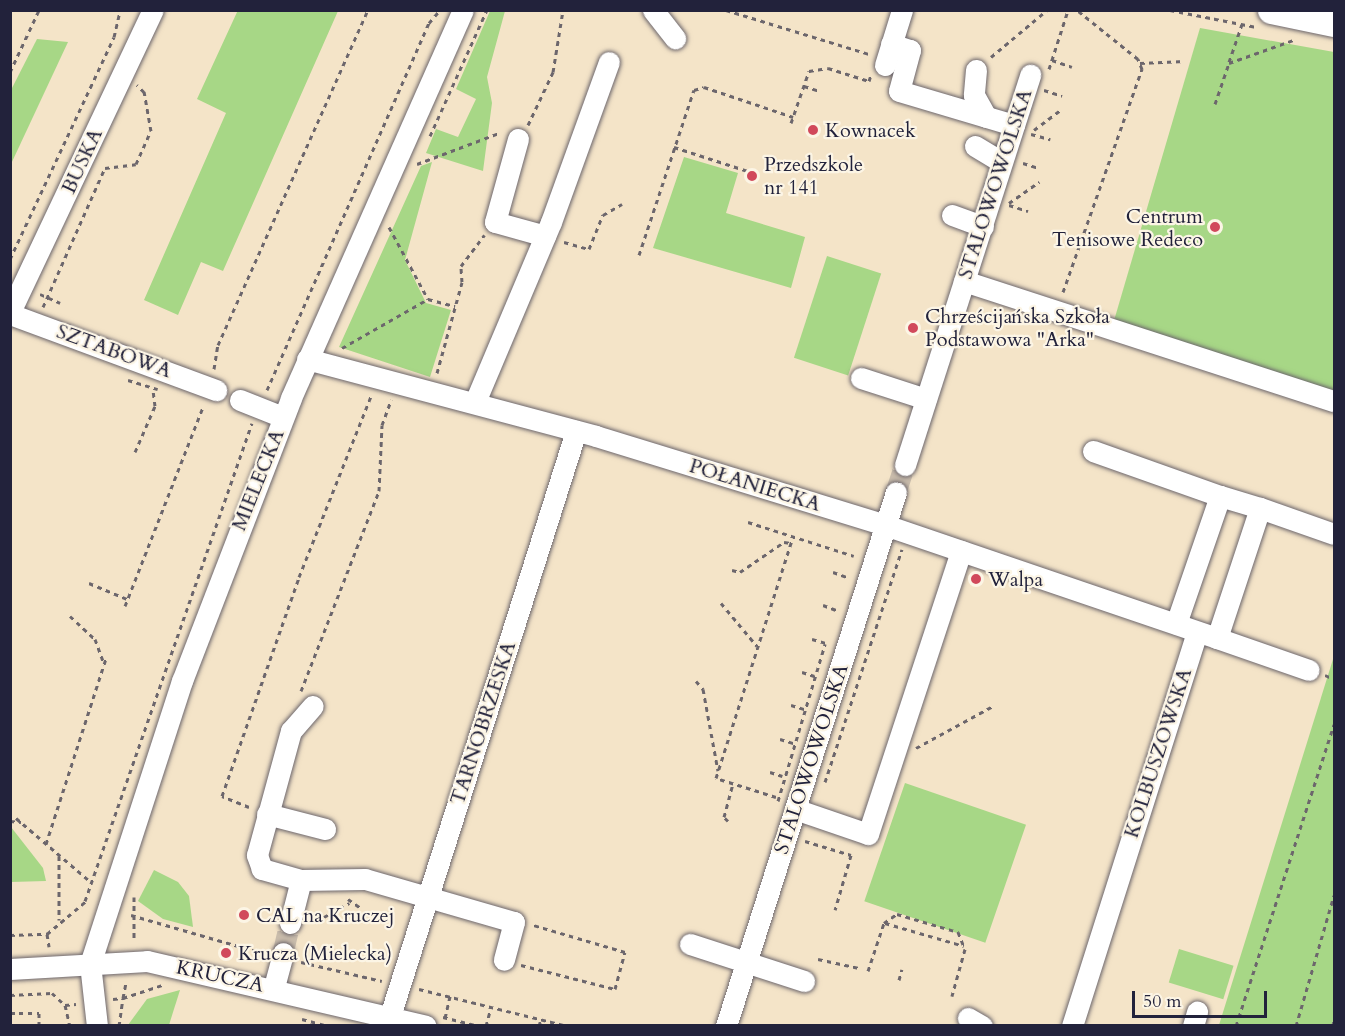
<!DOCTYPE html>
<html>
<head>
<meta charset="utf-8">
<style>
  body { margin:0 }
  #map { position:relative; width:1345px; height:1036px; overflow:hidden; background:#f4e4c8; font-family:Cardo,serif }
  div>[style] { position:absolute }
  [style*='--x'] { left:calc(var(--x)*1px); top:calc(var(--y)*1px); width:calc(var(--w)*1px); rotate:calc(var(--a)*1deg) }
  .green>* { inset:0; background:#a7d786; transform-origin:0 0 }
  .minor-tunnel>* { height:21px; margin-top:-10.5px; transform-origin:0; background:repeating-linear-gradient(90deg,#cabdac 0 21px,transparent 0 31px) }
  .path>* { height:3px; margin-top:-1.5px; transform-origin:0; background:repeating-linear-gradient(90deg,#6c666c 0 4.5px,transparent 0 9px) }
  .roads { filter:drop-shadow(0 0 2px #6c666c) drop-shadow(0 0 2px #6c666c) }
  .minor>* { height:21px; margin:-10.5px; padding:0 10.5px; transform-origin:10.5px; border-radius:10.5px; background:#fff }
  .major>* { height:27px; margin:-13.5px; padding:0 13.5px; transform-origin:13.5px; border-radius:13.5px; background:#fff }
  .dots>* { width:16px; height:16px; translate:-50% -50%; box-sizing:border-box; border:3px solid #fcf5e5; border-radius:50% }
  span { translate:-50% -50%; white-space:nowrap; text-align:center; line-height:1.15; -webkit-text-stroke:4.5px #fcf5e5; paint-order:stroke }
  .poi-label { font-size:20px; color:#22223b }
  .left { translate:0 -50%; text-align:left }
  .right { translate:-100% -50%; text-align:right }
  .street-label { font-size:20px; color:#22223b }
  .frame { position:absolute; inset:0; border:12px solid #22223b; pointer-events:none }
  .scale { position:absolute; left:1132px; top:991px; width:135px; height:27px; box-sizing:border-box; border:3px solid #22223b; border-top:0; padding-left:8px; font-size:18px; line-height:21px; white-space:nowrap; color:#22223b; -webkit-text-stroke:4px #fcf5e5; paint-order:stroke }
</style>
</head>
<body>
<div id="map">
  <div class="green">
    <i style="clip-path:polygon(238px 10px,338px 11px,223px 271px,201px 262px,178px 315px,144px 300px,226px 113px,197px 99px)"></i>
    <i style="clip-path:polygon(490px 11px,505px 11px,487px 77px,492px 103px,483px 171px,426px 153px,436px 129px,458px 137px,476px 99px,456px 89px)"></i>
    <i style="clip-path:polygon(1200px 28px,1334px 52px,1334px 392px,1113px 324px)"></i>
    <i style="clip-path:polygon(37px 39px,68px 42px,11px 164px,11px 90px)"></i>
    <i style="clip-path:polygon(684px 157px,738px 173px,726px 213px,805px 237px,791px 288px,653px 248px)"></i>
    <i style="clip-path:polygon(432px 162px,405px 260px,426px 303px,451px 310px,430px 377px,339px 347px,421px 166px)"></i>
    <i style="left:827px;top:256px;width:57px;height:107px;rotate:18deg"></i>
    <i style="clip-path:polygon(1334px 656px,1334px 1025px,1219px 1025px)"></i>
    <i style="left:905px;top:783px;width:128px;height:125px;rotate:19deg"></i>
    <i style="clip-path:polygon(11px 827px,43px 868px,46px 881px,11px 882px)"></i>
    <i style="clip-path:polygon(154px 870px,178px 882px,189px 896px,193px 927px,163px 919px,138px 901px)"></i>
    <i style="left:1179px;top:949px;width:57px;height:35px;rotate:17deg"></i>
    <i style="clip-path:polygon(180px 990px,169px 1025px,128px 1025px,147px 999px)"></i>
  </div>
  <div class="minor-tunnel">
    <i style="--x:896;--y:492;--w:28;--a:-72"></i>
    <i style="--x:283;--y:953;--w:31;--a:-77"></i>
  </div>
  <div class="path">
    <i style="--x:726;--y:10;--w:150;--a:17.1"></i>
    <i style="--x:1170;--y:10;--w:88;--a:11.2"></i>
    <i style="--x:991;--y:57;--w:73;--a:-40"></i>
    <i style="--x:1052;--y:60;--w:21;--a:19"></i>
    <i style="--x:1229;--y:62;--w:40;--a:-71.1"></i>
    <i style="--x:1140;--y:63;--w:45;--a:-2.5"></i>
    <i style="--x:1049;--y:69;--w:62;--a:-72.1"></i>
    <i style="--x:10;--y:72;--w:68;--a:-64.9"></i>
    <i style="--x:804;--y:86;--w:16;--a:18"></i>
    <i style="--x:1044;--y:90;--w:19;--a:18"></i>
    <i style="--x:1215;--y:104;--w:43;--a:-71.1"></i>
    <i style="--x:1229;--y:63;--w:71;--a:-19.7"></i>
    <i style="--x:791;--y:123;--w:55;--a:-70.9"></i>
    <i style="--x:809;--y:71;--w:19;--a:-9"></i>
    <i style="--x:828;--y:68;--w:43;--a:17.6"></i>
    <i style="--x:869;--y:81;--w:6;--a:-72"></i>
    <i style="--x:528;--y:125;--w:59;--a:-64.7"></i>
    <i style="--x:553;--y:72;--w:63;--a:-80.8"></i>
    <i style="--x:1034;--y:130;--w:34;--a:-37"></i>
    <i style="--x:1031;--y:134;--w:20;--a:15"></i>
    <i style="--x:430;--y:136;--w:138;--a:-65.7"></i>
    <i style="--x:674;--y:147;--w:84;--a:18"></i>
    <i style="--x:1023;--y:163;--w:16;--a:18"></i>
    <i style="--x:417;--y:164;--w:88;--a:-20.7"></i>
    <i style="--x:1009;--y:203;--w:37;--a:-35"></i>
    <i style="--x:1009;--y:205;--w:20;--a:18"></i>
    <i style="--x:389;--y:227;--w:82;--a:61.6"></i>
    <i style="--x:564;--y:242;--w:26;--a:16"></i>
    <i style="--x:589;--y:249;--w:37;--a:-68"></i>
    <i style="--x:603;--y:215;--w:22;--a:-30"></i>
    <i style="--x:639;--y:255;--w:174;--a:-71.6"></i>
    <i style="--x:694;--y:90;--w:10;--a:-17"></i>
    <i style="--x:704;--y:87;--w:94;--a:18.6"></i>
    <i style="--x:10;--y:259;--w:245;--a:-64.9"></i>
    <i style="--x:114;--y:37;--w:28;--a:-77"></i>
    <i style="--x:1063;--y:292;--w:237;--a:-70.5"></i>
    <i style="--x:1142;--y:69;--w:11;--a:-112"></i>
    <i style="--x:1138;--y:59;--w:78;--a:-141.2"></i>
    <i style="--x:40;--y:294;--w:22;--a:24"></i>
    <i style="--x:43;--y:307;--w:152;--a:-66"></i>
    <i style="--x:105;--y:168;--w:31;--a:-7"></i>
    <i style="--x:136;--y:164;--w:36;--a:-66"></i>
    <i style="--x:151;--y:131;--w:40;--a:-100"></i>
    <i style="--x:144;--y:92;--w:10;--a:-135"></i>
    <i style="--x:342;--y:348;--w:99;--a:-29.7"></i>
    <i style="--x:428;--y:299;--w:28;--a:15"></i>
    <i style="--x:214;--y:369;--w:24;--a:-81"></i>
    <i style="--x:218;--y:345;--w:367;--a:-65.9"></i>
    <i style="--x:437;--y:373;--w:94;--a:-74.6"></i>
    <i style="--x:462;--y:282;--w:16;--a:-94"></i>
    <i style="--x:461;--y:266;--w:39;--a:-53"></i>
    <i style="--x:128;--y:380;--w:31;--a:17"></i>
    <i style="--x:267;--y:390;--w:401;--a:-66.2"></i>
    <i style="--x:429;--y:23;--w:17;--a:-50"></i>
    <i style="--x:135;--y:452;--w:50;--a:-66.5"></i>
    <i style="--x:155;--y:406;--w:16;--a:-97"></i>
    <i style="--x:748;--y:522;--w:111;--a:17.8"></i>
    <i style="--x:732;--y:570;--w:8;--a:14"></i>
    <i style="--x:740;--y:572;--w:53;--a:-34.3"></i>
    <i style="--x:784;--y:542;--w:7;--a:8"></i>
    <i style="--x:833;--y:572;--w:15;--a:20"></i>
    <i style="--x:89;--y:583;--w:41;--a:22.8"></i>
    <i style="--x:721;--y:603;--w:56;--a:50.1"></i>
    <i style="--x:823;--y:605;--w:14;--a:21"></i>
    <i style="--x:125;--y:606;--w:214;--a:-68.6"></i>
    <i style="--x:70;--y:616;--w:34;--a:43"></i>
    <i style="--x:95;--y:639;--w:27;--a:70"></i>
    <i style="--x:812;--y:639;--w:15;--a:16"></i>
    <i style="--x:802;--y:672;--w:13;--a:18"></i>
    <i style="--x:1325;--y:675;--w:10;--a:24"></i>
    <i style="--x:696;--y:681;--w:11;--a:49"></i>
    <i style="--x:703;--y:689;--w:83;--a:79.6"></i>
    <i style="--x:301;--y:691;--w:215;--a:-68.7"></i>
    <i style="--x:379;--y:491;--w:66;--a:-87.4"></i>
    <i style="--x:382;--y:425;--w:27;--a:-70"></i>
    <i style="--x:791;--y:705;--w:14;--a:17"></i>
    <i style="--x:780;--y:739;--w:14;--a:17"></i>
    <i style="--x:916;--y:748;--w:88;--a:-28.6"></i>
    <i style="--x:770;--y:772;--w:13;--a:18"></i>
    <i style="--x:825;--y:782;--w:245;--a:-71.7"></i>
    <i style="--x:776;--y:797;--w:63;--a:-162.4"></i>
    <i style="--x:716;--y:778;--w:254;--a:-72.3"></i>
    <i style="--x:778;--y:801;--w:164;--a:-73.3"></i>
    <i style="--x:249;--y:807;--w:29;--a:-158"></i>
    <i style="--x:222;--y:796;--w:232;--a:-70.6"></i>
    <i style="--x:299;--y:577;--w:197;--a:-68.3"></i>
    <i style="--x:16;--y:818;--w:99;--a:40.5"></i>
    <i style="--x:10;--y:821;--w:11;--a:5"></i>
    <i style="--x:728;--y:821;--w:6;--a:-135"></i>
    <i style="--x:724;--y:817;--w:35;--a:-75"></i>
    <i style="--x:805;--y:841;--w:48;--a:16.9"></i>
    <i style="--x:851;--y:855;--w:57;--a:106.2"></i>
    <i style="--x:46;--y:844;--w:195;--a:-72.1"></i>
    <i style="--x:59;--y:856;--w:64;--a:90"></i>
    <i style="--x:134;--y:897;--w:44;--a:90"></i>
    <i style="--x:348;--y:899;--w:16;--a:35"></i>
    <i style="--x:85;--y:901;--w:506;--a:-70.74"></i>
    <i style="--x:131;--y:915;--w:137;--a:16.1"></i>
    <i style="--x:324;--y:917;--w:29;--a:-29"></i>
    <i style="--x:885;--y:923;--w:82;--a:16.2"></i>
    <i style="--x:47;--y:934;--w:13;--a:81"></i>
    <i style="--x:10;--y:935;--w:37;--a:-2"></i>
    <i style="--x:47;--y:934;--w:51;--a:-40.2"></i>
    <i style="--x:818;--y:959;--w:42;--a:12.4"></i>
    <i style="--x:301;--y:962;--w:83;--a:13.2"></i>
    <i style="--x:521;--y:965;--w:97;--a:14.3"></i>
    <i style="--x:615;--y:989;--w:38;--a:-75"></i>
    <i style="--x:625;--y:952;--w:96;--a:-163.6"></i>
    <i style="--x:868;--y:971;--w:51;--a:-71.6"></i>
    <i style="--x:884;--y:923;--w:16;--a:-35"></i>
    <i style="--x:897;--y:914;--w:64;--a:16.4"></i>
    <i style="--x:958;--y:932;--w:18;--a:68"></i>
    <i style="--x:965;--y:949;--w:49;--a:105.5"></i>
    <i style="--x:899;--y:980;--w:11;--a:-75"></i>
    <i style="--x:419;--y:989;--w:153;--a:14"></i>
    <i style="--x:10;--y:995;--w:42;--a:-2.7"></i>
    <i style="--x:52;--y:993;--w:18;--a:43"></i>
    <i style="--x:65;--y:1005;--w:11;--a:-5"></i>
    <i style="--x:113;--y:999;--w:10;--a:-6"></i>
    <i style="--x:123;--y:998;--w:16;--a:-79"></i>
    <i style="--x:65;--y:1005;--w:22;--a:77"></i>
    <i style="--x:10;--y:1013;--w:29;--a:0"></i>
    <i style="--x:39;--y:1013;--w:13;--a:90"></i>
    <i style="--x:443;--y:1017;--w:36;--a:14"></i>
    <i style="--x:445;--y:1018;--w:23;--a:-77"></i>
    <i style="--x:302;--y:1019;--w:28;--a:15"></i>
    <i style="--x:119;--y:1026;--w:28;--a:-82"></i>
    <i style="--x:123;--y:998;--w:41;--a:-18.4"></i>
    <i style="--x:486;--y:1026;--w:20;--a:-75"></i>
    <i style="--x:539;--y:1026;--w:7;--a:-74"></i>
    <i style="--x:1236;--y:1026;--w:317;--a:-72"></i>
    <i style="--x:1296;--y:1026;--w:136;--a:-73.8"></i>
    <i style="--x:1333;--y:1026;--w:7;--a:-82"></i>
  </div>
  <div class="roads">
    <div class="minor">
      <i style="--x:653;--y:10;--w:36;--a:52"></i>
      <i style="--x:891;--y:44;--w:20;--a:18"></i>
      <i style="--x:910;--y:50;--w:42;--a:105"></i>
      <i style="--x:899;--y:91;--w:120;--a:16.5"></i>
      <i style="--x:885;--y:65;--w:58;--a:-72.8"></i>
      <i style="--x:976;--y:70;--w:25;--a:95"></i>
      <i style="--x:974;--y:95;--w:25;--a:61"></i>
      <i style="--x:518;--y:139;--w:86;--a:105.5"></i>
      <i style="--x:495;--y:222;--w:52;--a:15.6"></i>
      <i style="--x:975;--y:146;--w:31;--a:31"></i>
      <i style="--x:952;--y:215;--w:33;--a:20"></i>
      <i style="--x:964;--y:281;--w:389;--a:18"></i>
      <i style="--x:10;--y:312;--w:334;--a:-64.7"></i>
      <i style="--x:10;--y:314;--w:220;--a:20.3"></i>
      <i style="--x:307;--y:359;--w:299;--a:14.9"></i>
      <i style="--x:596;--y:436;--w:302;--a:17.1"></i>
      <i style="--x:885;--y:525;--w:351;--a:18.8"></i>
      <i style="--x:1217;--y:638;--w:137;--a:-71.7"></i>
      <i style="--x:1260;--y:508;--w:42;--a:-163.3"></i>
      <i style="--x:1220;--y:496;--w:135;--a:109"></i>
      <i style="--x:861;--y:378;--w:68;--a:17.9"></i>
      <i style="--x:240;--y:400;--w:46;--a:21.6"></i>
      <i style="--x:475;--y:402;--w:195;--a:-67.1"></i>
      <i style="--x:551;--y:222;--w:170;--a:-70.1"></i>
      <i style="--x:1093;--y:451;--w:135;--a:19.5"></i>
      <i style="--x:905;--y:465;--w:410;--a:-72.2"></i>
      <i style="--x:1260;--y:508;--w:78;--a:19.4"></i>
      <i style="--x:1217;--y:638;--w:97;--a:19.2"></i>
      <i style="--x:795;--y:809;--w:77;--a:18.9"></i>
      <i style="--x:868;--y:834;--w:298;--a:-71.8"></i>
      <i style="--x:267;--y:814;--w:60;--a:14.5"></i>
      <i style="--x:301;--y:880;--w:41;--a:-164.2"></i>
      <i style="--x:262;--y:869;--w:15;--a:-110"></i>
      <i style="--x:257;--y:855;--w:129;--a:-74.7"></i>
      <i style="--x:291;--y:731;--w:33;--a:-49"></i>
      <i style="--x:290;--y:923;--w:44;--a:-75.7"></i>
      <i style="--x:301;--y:880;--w:64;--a:-0.9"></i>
      <i style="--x:365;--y:879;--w:155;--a:16.1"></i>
      <i style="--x:514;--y:922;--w:39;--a:105"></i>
      <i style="--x:690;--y:944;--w:120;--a:18"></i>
      <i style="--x:10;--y:969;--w:137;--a:-3.3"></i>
      <i style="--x:147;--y:961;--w:286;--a:13.1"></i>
      <i style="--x:274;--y:987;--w:35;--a:-75"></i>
      <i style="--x:390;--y:1016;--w:614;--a:-72.36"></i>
      <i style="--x:968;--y:1018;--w:16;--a:30"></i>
      <i style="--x:97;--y:1026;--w:62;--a:-96.4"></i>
      <i style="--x:90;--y:964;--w:298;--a:-72"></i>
      <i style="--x:182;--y:681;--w:303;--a:-68.9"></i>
      <i style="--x:291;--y:398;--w:424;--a:-66.1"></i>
      <i style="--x:726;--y:1026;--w:560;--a:-72.34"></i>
      <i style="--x:1072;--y:1026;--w:413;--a:-72.4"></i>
      <i style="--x:1193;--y:1026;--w:15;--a:-74"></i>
    </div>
    <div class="major">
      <i style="--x:1271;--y:10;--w:64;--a:11.7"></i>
    </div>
  </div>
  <div class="dots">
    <i style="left:813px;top:130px;background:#d1495b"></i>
    <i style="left:752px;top:176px;background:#d1495b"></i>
    <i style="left:1215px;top:227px;background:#d1495b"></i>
    <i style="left:913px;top:328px;background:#d1495b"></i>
    <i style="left:976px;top:579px;background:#d1495b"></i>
    <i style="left:244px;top:915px;background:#d1495b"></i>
    <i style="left:226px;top:953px;background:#d1495b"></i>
  </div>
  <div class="poi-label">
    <span class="left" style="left:825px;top:130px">Kownacek</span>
    <span class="left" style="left:764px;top:176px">Przedszkole<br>nr 141</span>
    <span class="right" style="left:1203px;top:228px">Centrum<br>Tenisowe Redeco</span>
    <span class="left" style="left:925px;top:328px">Chrześcijańska Szkoła<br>Podstawowa "Arka"</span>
    <span class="left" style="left:988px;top:579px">Walpa</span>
    <span class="left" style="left:256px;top:915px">CAL na Kruczej</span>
    <span class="left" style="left:238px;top:953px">Krucza (Mielecka)</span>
  </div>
  <div class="street-label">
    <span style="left:82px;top:161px;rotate:-65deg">BUSKA</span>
    <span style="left:995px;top:184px;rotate:-72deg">STALOWOWOLSKA</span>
    <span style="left:114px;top:351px;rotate:20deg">SZTABOWA</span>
    <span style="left:258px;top:480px;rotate:-68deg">MIELECKA</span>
    <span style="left:755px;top:485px;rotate:17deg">POŁANIECKA</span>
    <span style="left:483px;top:723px;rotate:-72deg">TARNOBRZESKA</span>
    <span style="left:1158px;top:753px;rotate:-72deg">KOLBUSZOWSKA</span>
    <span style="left:811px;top:759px;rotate:-72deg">STALOWOWOLSKA</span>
    <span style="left:220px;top:976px;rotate:12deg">KRUCZA</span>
  </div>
  <div class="frame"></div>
  <div class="scale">50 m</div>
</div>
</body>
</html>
